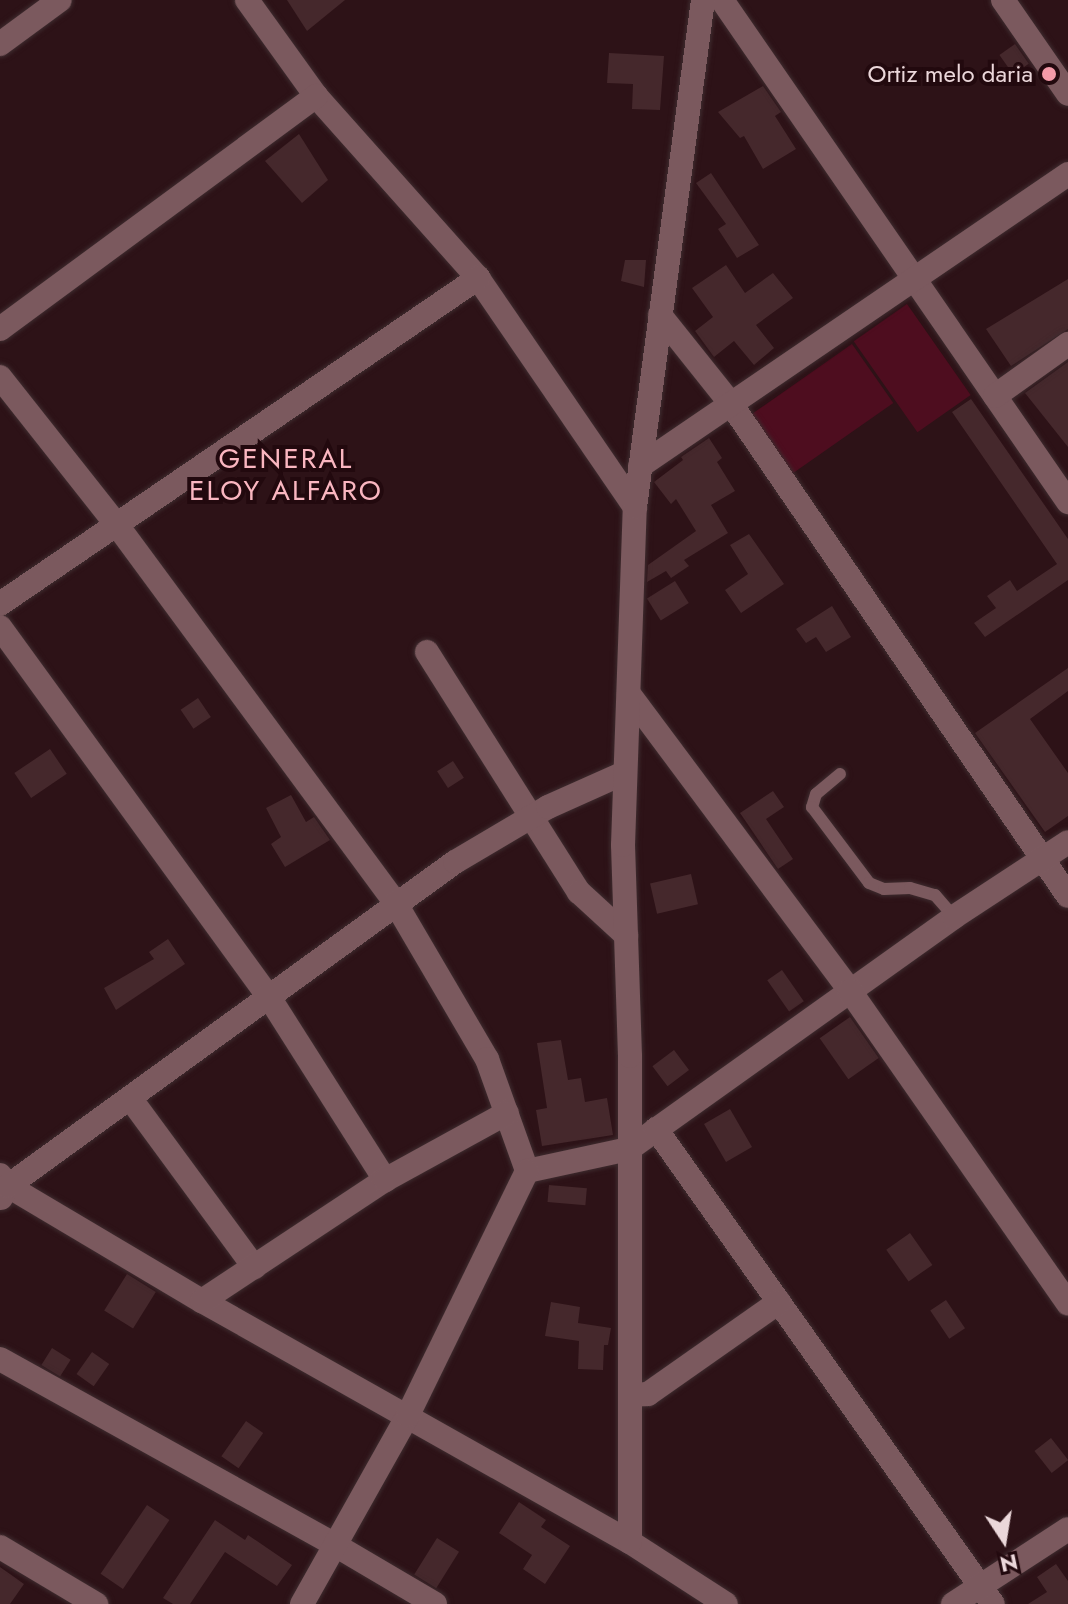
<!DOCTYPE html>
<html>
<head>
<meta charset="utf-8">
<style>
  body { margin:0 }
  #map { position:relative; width:1068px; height:1604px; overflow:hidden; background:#2d1217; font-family:Jost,sans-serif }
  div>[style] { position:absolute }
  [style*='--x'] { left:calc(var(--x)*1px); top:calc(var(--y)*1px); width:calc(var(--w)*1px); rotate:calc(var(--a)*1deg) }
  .green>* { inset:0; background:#4e0d1f; transform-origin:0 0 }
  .building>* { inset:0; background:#45282c; transform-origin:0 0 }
  .roads { filter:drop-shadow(0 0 2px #3e2c2f) drop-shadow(0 0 2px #3e2c2f) }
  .service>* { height:12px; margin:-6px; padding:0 6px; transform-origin:6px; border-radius:6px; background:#7b595e }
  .minor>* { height:24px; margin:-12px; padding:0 12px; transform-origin:12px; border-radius:12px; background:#7b595e }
  .dots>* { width:22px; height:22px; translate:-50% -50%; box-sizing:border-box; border:4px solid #22090e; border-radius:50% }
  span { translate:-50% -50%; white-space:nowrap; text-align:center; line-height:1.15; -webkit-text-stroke:8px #22090e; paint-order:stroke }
  .poi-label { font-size:24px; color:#ebd7da }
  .right { translate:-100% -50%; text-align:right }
  .quarter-label { font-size:28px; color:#fab6c0; letter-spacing:2px }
  .north { position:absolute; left:964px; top:1500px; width:80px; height:80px; -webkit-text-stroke:6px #22090e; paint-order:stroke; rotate:168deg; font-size:22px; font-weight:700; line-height:32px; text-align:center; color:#ebd7da }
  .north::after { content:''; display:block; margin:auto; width:28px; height:36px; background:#ebd7da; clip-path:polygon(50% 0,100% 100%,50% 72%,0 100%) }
</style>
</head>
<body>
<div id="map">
  <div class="green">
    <i style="left:907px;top:304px;width:111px;height:65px;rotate:55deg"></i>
    <i style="left:852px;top:344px;width:72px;height:127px;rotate:55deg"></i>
  </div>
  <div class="building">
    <i style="clip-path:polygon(287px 0,345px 0,307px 31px)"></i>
    <i style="left:1015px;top:44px;width:24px;height:19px;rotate:55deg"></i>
    <i style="clip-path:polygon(609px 53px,664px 56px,660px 110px,632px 109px,633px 84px,607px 83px)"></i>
    <i style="clip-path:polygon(763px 86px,781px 112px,775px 116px,796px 149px,763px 169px,744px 136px,740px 138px,718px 112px)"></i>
    <i style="clip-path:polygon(299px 134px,328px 180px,302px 203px,265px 161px)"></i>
    <i style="clip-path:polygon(711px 173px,759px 245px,737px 258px,718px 229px,726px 224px,696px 183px)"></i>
    <i style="clip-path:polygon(625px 260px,646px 260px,644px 287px,621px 281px)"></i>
    <i style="clip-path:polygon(726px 265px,745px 293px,773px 273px,793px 298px,756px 325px,774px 348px,754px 365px,734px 341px,714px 357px,695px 331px,713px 317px,692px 288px)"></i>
    <i style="clip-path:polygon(1068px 279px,1068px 329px,1011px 366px,986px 329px)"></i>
    <i style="clip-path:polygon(1068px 362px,1068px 447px,1025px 393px)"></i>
    <i style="clip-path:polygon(971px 399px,1068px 539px,1068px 580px,985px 637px,974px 623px,996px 608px,987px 596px,1010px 580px,1017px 591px,1057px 564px,952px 412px)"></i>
    <i style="clip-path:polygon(709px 438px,722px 458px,717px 462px,735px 491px,711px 505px,728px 533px,684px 560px,689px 566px,671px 578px,666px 571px,647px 582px,648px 565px,696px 531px,676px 499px,671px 504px,654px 482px,683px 460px,681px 457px)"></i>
    <i style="clip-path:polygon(749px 534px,784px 584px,741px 613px,725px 590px,748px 574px,730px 545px)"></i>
    <i style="left:675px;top:581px;width:26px;height:33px;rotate:58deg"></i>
    <i style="clip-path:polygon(832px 606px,851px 637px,826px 652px,816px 637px,806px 643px,796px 629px)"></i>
    <i style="clip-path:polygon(1068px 668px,1068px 691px,1030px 719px,1068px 773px,1068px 816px,1045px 832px,975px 733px)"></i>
    <i style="left:198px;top:698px;width:23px;height:21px;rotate:56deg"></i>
    <i style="left:50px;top:749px;width:30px;height:43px;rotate:56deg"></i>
    <i style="left:453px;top:761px;width:20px;height:19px;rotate:57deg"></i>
    <i style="clip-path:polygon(773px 791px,784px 807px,766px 819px,793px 859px,778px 869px,740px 813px)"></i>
    <i style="clip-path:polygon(291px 795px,306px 822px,314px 817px,330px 840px,285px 867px,271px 844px,281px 837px,266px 808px)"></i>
    <i style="left:691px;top:874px;width:31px;height:42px;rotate:77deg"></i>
    <i style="clip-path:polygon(168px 939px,185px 964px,116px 1010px,104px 988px,154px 959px,149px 952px)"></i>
    <i style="left:782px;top:970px;width:38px;height:18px;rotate:55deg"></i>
    <i style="left:850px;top:1017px;width:50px;height:37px;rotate:55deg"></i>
    <i style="clip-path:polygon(561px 1040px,568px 1080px,581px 1078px,585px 1102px,607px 1098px,613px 1135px,542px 1146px,536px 1110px,547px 1108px,537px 1043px)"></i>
    <i style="left:674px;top:1050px;width:25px;height:27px;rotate:53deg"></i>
    <i style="left:730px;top:1109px;width:44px;height:30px;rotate:60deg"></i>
    <i style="left:549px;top:1185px;width:38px;height:17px;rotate:5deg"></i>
    <i style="left:910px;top:1233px;width:39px;height:29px;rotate:55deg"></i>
    <i style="left:127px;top:1274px;width:34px;height:43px;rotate:32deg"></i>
    <i style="left:946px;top:1300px;width:34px;height:19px;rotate:56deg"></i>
    <i style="clip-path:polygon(551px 1302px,580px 1307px,578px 1323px,611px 1328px,608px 1345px,604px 1345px,603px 1370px,578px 1369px,579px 1341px,545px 1336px)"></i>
    <i style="left:52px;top:1348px;width:22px;height:20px;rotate:32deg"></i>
    <i style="left:92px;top:1352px;width:21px;height:27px;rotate:35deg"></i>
    <i style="left:246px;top:1421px;width:21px;height:43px;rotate:35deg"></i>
    <i style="left:1051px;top:1438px;width:28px;height:21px;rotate:52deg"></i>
    <i style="clip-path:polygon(519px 1502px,546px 1520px,541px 1527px,570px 1546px,545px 1584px,523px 1569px,532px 1555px,499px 1533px)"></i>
    <i style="left:147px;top:1505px;width:27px;height:83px;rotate:34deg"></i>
    <i style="clip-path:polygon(215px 1520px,245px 1540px,248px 1535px,292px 1565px,277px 1586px,225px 1552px,190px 1604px,173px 1604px,163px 1598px)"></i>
    <i style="left:437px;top:1538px;width:26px;height:43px;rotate:32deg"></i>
    <i style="clip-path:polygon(1056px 1564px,1068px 1581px,1068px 1604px,1028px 1604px,1047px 1592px,1037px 1577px)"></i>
    <i style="clip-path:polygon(0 1567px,24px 1584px,10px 1604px,0 1604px)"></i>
  </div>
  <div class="roads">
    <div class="service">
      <i style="--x:840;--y:774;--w:31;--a:140"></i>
      <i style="--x:816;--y:794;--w:14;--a:107"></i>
      <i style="--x:812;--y:807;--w:95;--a:53.1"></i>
      <i style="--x:869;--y:883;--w:16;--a:22"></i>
      <i style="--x:884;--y:889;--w:26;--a:-2"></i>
      <i style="--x:910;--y:888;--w:26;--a:16"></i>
      <i style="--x:935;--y:895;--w:29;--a:49"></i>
    </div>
    <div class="minor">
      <i style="--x:247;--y:0;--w:118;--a:54.3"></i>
      <i style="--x:316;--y:96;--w:244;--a:48.3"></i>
      <i style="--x:478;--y:278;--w:278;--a:55.6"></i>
      <i style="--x:722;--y:0;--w:610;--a:55.42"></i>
      <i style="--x:1003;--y:0;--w:114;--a:55.3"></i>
      <i style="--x:0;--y:44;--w:74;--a:-36.3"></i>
      <i style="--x:660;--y:315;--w:114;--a:51.4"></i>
      <i style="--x:731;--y:404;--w:596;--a:55.59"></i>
      <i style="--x:0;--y:329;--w:393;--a:-36.4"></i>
      <i style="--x:0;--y:377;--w:189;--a:51.7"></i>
      <i style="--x:117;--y:525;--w:471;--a:53.6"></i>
      <i style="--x:396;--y:904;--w:180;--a:59.6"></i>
      <i style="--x:487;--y:1059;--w:119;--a:70.3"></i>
      <i style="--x:527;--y:1171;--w:104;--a:-12.2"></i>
      <i style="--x:629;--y:1149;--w:399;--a:-35.5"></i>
      <i style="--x:954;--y:917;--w:136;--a:-33.3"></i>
      <i style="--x:995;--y:396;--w:90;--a:-35.5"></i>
      <i style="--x:640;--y:466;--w:518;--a:-34.3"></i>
      <i style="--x:0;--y:604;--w:579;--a:-34.29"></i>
      <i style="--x:0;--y:627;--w:457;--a:54"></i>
      <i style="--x:269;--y:997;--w:217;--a:57.6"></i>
      <i style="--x:427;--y:652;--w:284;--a:57.7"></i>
      <i style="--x:579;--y:892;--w:64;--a:42.5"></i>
      <i style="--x:629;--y:694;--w:370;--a:53.3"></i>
      <i style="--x:850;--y:991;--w:381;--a:55.1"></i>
      <i style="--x:130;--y:1098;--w:210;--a:53.7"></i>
      <i style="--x:656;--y:1129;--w:582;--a:54.65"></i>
      <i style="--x:0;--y:1175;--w:14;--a:54"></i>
      <i style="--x:8;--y:1186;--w:226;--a:30.7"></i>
      <i style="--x:202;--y:1301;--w:491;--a:29.4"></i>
      <i style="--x:630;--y:1542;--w:114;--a:32.9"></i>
      <i style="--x:1;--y:1198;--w:14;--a:-60"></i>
      <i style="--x:8;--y:1186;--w:552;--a:-35.94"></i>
      <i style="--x:455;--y:862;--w:108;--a:-30.6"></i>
      <i style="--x:548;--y:807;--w:83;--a:-24.1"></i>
      <i style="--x:202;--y:1301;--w:219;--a:-33.5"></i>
      <i style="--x:385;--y:1180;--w:139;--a:-28.8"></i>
      <i style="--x:0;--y:1359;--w:383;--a:29"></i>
      <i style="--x:335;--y:1545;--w:116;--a:30.5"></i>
      <i style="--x:630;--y:1395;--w:18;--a:-3"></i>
      <i style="--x:648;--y:1394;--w:160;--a:-35.1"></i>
      <i style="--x:630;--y:1542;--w:486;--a:-90"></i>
      <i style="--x:630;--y:1056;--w:211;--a:-91.9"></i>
      <i style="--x:623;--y:845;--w:338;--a:-88"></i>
      <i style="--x:635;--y:507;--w:512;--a:-82.36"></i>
      <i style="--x:0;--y:1547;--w:112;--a:30.7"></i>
      <i style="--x:302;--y:1604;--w:217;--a:-60.7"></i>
      <i style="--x:408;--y:1415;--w:271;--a:-64"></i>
      <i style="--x:953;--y:1604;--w:137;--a:-33.1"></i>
    </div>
  </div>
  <div class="dots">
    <i style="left:1049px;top:74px;background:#f39aa8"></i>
  </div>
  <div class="poi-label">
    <span class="right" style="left:1033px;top:74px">Ortiz melo daria</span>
  </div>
  <div class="quarter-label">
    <span style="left:286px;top:475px">GENERAL<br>ELOY ALFARO</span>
  </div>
  <div class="north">N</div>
</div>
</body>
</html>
